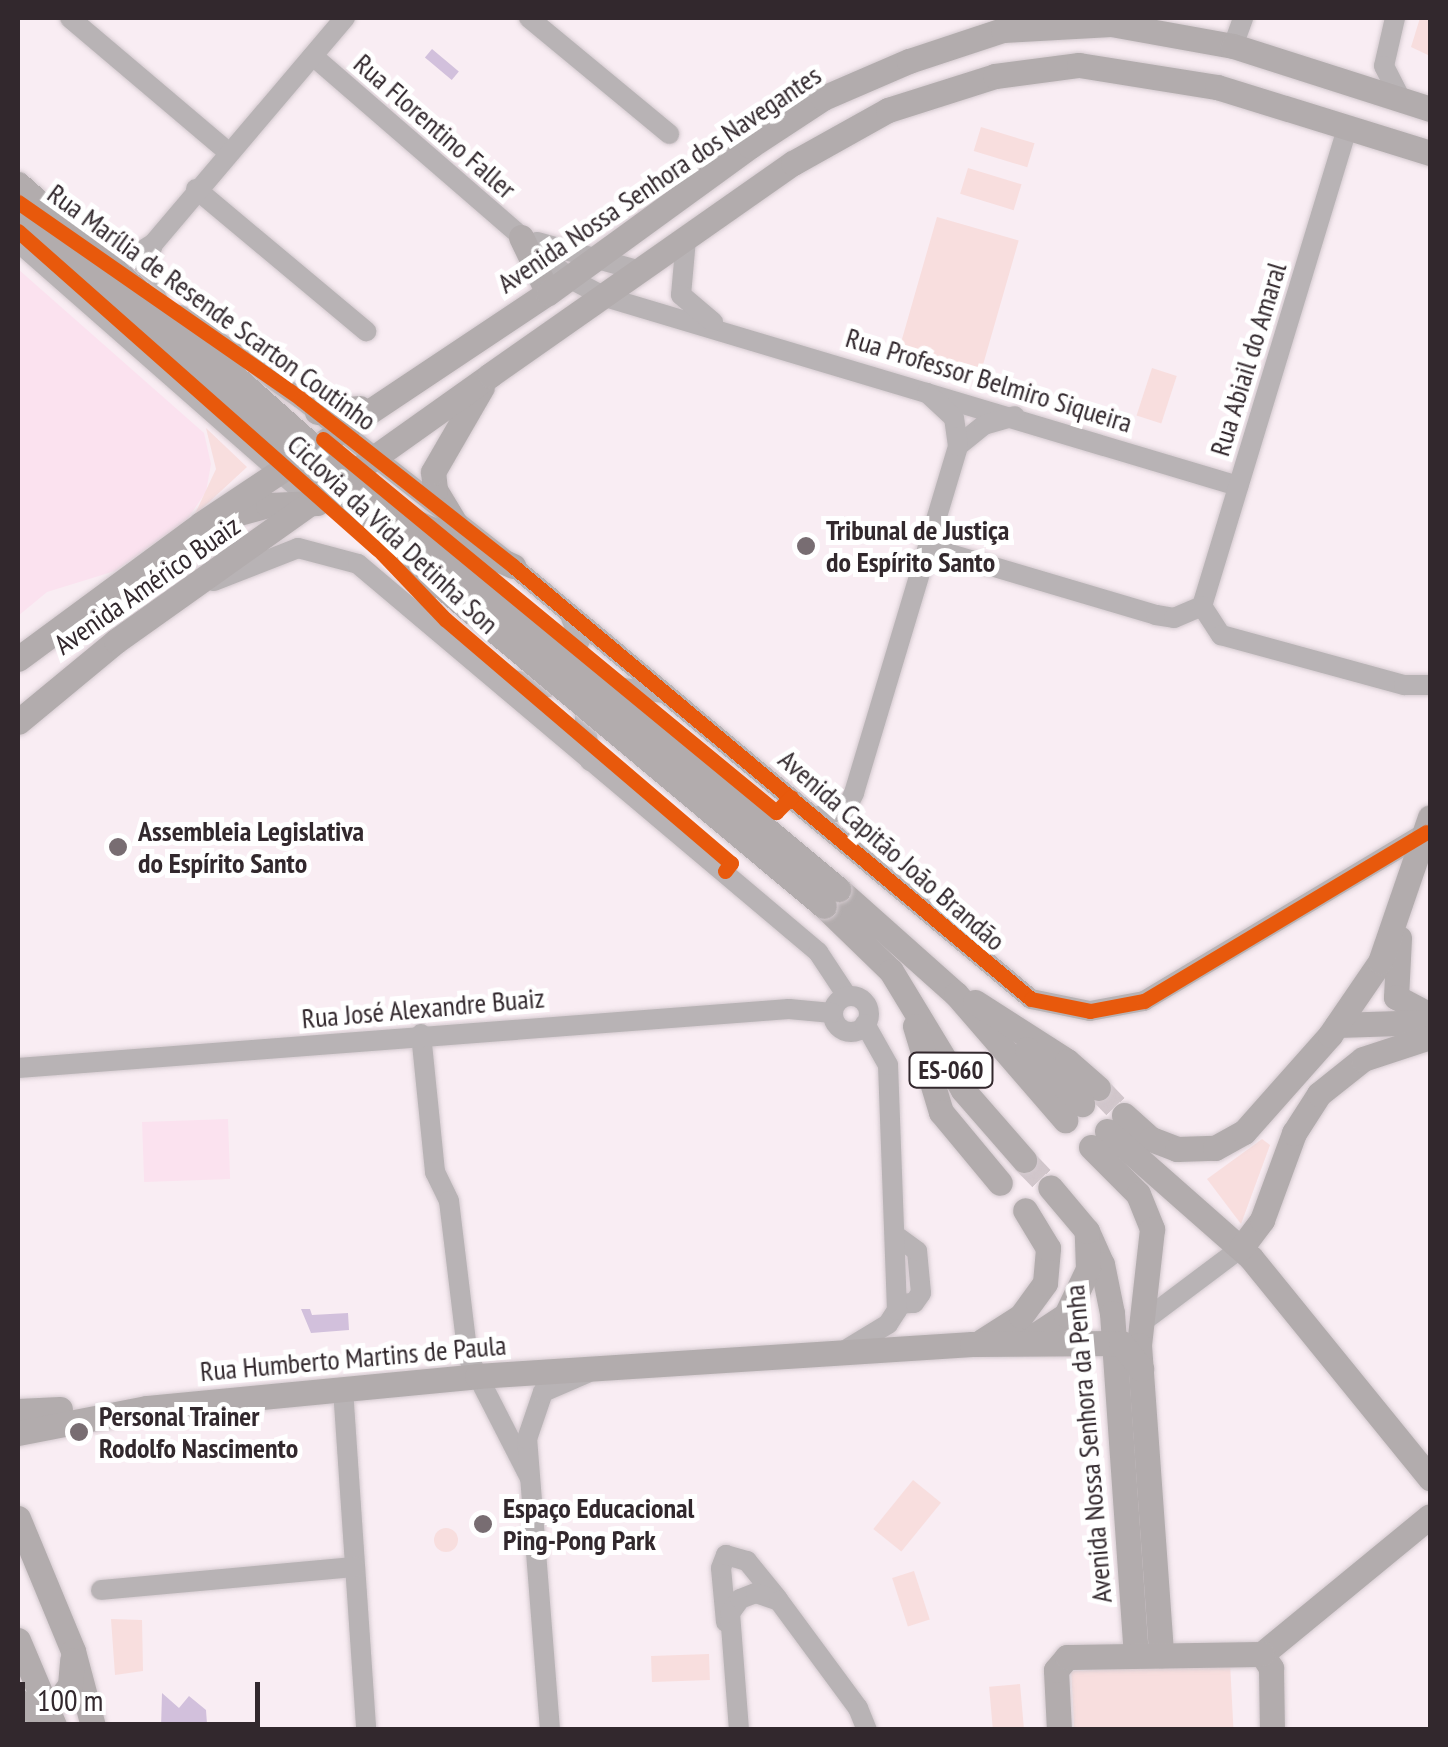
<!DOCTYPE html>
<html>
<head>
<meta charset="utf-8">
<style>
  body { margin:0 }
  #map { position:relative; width:1448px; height:1747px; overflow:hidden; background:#f9edf3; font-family:"PT Sans Narrow",sans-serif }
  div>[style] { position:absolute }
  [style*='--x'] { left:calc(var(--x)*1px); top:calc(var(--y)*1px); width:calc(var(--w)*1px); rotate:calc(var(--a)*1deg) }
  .built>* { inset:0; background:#fbe2ef; transform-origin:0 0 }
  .green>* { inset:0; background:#f8dede; transform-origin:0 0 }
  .round { border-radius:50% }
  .water>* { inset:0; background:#d2c0dc; transform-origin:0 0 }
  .major-tunnel>* { height:25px; margin-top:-12.5px; transform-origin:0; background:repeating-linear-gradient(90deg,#d1c6cb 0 25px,transparent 0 37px) }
  .roads { filter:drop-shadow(0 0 2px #d4cacf) drop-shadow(0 0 2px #d4cacf) }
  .minor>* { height:20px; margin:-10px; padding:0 10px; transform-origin:10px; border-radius:10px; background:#b8b3b5 }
  .minor>.ring { margin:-10px; padding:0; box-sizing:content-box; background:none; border:20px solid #b8b3b5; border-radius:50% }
  .major>* { height:25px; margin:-12.5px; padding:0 12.5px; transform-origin:12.5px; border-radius:12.5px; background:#b2acad }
  .bridges { filter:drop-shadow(0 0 2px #d4cacf) drop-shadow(0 0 2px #d4cacf) }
  .major-bridge>* { height:25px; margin:-12.5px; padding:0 12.5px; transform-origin:12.5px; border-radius:12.5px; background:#b2acad }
  .cycleway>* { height:15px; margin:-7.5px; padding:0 7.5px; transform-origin:7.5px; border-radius:7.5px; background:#e8590c }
  .dots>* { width:28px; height:28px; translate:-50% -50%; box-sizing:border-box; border:5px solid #fff; border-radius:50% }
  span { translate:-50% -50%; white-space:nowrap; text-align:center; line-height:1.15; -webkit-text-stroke:10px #fff; paint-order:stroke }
  .shield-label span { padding:2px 8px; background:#fff; border:2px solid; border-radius:8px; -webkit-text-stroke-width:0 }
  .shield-label { font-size:25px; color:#32282d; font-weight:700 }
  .street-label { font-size:28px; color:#32282d }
  .poi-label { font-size:28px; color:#32282d; font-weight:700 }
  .left { translate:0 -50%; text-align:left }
  .frame { position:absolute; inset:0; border:20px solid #32282d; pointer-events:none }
  .scale { position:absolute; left:20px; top:1682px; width:240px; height:45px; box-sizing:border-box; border:5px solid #32282d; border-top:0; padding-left:12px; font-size:30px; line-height:35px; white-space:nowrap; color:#32282d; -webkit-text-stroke:8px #fff; paint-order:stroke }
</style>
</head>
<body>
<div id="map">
  <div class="built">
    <i style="clip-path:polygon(18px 269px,204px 433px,211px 464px,206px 492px,186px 521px,115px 571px,47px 592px,18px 616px)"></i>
    <i style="left:228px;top:1119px;width:60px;height:86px;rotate:88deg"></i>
  </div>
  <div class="green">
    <i style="clip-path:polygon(1420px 18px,1430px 18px,1430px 56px,1411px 47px)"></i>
    <i style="left:981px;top:127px;width:56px;height:25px;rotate:17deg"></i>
    <i style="left:968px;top:168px;width:56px;height:27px;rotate:17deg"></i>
    <i style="left:937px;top:217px;width:85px;height:138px;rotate:16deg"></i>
    <i style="left:1152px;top:368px;width:26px;height:50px;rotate:18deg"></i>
    <i style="clip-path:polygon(206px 428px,247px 467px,194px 516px,216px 469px)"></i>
    <i style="clip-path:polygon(1262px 1139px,1270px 1145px,1241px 1224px,1207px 1179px)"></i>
    <i style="left:913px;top:1480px;width:36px;height:63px;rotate:39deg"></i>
    <i class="round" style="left:434px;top:1528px;width:24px;height:24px"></i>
    <i style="left:914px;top:1571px;width:51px;height:23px;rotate:72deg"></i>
    <i style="clip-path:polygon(111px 1619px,142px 1620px,143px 1671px,115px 1675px)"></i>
    <i style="left:709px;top:1654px;width:26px;height:58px;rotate:88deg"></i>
    <i style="left:1230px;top:1663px;width:66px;height:159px;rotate:87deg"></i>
    <i style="left:1020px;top:1684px;width:45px;height:31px;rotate:85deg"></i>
  </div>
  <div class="water">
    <i style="left:432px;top:49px;width:35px;height:11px;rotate:40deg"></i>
    <i style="clip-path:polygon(301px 1309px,310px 1309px,312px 1315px,348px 1313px,349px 1330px,311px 1333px)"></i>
    <i style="clip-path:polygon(162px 1693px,179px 1708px,189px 1696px,206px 1710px,207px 1724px,161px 1728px)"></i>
  </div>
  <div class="major-tunnel">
    <i style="--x:1098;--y:1088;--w:37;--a:46"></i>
    <i style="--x:1024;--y:1160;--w:37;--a:46"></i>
  </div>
  <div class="roads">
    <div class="minor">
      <i style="--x:70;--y:18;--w:206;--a:40.3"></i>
      <i style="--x:529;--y:18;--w:182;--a:39.6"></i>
      <i style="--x:1395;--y:18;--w:49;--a:102.9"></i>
      <i style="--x:1384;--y:66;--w:38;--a:63"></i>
      <i style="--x:1233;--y:46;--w:30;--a:-70"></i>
      <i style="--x:313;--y:56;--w:339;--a:40.9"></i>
      <i style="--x:569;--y:278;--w:41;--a:27.8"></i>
      <i style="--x:605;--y:297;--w:661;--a:16.62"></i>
      <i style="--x:196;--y:189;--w:222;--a:39.9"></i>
      <i style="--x:686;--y:239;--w:56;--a:95.1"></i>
      <i style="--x:681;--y:295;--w:42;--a:40.2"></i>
      <i style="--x:18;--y:242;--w:395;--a:41.3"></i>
      <i style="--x:537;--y:242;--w:107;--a:15.7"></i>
      <i style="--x:153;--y:244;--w:32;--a:106"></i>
      <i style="--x:144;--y:275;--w:29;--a:61"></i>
      <i style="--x:101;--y:260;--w:19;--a:16"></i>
      <i style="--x:119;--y:265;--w:40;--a:-32"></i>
      <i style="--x:153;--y:244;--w:297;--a:-49.7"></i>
      <i style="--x:180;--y:315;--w:147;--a:34.8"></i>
      <i style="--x:301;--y:399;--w:270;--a:38.2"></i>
      <i style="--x:513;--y:566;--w:675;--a:39.89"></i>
      <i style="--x:1031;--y:999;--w:60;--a:11.5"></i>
      <i style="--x:1090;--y:1011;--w:55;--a:-10.5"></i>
      <i style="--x:1144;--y:1001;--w:329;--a:-30.9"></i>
      <i style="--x:958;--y:446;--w:33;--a:-39"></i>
      <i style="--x:984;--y:425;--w:32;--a:-16"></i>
      <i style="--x:930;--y:548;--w:236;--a:16.5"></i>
      <i style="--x:1156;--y:615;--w:18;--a:9"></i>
      <i style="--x:1174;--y:618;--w:30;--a:-23"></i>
      <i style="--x:214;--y:581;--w:90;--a:-21.4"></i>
      <i style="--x:298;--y:548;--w:62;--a:14.9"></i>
      <i style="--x:358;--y:564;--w:602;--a:40.15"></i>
      <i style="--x:818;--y:952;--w:53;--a:56.6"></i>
      <i style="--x:1202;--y:606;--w:499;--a:-73.1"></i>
      <i style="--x:1202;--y:606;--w:35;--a:57"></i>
      <i style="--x:1221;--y:635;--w:190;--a:15.3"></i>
      <i style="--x:1404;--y:685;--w:26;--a:0"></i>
      <i style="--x:499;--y:677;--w:50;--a:11.5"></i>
      <i style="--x:548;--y:687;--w:23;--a:-29"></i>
      <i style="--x:568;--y:676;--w:38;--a:-72"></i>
      <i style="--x:580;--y:640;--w:24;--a:-112"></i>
      <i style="--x:590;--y:761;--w:43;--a:-96.6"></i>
      <i style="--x:585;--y:718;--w:26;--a:-50"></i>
      <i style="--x:602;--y:698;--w:23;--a:-25"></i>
      <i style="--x:623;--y:688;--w:38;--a:7"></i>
      <i style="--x:816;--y:817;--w:31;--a:-15"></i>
      <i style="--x:846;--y:809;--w:18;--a:-63"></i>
      <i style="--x:854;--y:793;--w:362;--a:-73.3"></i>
      <i style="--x:958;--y:446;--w:28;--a:-98"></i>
      <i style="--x:954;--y:418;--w:37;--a:-137"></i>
      <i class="ring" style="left:833px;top:996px;width:16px;height:16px"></i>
      <i style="--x:421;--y:1034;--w:139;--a:84.2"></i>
      <i style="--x:435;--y:1172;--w:32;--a:64"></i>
      <i style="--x:449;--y:1201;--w:157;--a:83.1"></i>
      <i style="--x:468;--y:1357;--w:134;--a:62.9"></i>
      <i style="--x:18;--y:1068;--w:773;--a:-4.38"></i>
      <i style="--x:789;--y:1009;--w:43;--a:5.3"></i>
      <i style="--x:898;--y:1304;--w:16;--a:-4"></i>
      <i style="--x:914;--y:1303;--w:12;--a:-55"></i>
      <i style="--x:921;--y:1293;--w:42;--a:-95.4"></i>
      <i style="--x:917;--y:1251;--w:22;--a:-144"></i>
      <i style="--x:1141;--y:1323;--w:125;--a:-36.9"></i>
      <i style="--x:842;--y:1352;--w:54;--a:-31.3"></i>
      <i style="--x:888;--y:1324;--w:17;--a:-57"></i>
      <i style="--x:897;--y:1310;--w:245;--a:-92.1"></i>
      <i style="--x:888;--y:1065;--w:47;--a:-119.3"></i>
      <i style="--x:343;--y:1389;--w:342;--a:86.1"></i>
      <i style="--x:101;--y:1590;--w:255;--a:-5.2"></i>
      <i style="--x:726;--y:1622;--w:54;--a:-95.3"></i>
      <i style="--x:721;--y:1568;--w:14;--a:-69"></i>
      <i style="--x:726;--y:1555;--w:22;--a:16"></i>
      <i style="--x:747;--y:1561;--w:49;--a:50.8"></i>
      <i style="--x:18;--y:1713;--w:21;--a:53"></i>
      <i style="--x:550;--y:1730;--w:292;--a:-94.5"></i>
      <i style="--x:527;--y:1439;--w:50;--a:-71.2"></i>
      <i style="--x:543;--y:1392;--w:48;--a:-23.4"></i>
      <i style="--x:739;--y:1730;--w:117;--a:-94.4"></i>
      <i style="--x:730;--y:1613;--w:17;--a:-54"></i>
      <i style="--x:740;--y:1599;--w:17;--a:-21"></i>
      <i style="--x:756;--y:1593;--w:24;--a:19"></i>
      <i style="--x:779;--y:1601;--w:133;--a:53.6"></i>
      <i style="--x:858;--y:1708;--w:24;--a:68"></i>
    </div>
    <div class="major">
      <i style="--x:521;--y:237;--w:62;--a:64.3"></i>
      <i style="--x:317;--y:412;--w:43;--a:-5.3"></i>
      <i style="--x:382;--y:507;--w:144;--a:24.2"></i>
      <i style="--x:228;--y:516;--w:41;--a:-15.4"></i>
      <i style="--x:268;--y:505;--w:49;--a:-2.3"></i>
      <i style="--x:455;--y:523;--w:39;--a:-121"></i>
      <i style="--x:435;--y:490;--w:18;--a:-96"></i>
      <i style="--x:433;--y:472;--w:98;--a:-60"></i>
      <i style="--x:18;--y:659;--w:227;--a:-36.4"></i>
      <i style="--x:201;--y:524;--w:417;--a:-33.7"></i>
      <i style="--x:548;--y:293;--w:250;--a:-36"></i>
      <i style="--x:750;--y:146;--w:87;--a:-33.3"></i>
      <i style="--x:823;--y:98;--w:94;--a:-23.3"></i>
      <i style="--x:909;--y:61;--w:99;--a:-18.3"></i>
      <i style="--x:1003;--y:30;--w:108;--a:-3.2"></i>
      <i style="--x:1111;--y:24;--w:124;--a:10.2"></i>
      <i style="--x:1233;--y:46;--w:207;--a:17.7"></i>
      <i style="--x:18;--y:722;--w:127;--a:-39.6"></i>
      <i style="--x:116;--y:641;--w:459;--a:-35.4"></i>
      <i style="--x:490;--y:375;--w:370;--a:-35"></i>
      <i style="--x:793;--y:163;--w:109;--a:-29.2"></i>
      <i style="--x:888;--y:110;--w:112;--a:-17.6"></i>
      <i style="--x:995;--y:76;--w:85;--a:-7.5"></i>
      <i style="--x:1079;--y:65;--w:140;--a:9.1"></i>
      <i style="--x:1217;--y:87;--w:223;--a:17.2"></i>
      <i style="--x:838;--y:889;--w:158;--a:41.7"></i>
      <i style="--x:956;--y:994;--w:167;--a:49.1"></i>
      <i style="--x:824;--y:906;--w:93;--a:44.1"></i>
      <i style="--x:891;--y:971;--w:139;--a:58.8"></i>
      <i style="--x:963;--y:1090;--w:93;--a:48.9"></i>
      <i style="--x:1399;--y:938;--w:59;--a:92.9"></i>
      <i style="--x:1396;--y:997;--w:38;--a:28"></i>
      <i style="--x:975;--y:1002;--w:109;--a:32.7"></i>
      <i style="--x:1067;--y:1061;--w:41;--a:41.1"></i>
      <i style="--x:1337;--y:1025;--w:93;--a:-1.8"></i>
      <i style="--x:915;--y:1026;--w:90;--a:73.2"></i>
      <i style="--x:941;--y:1112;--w:92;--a:50.3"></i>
      <i style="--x:1027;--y:1049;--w:78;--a:45"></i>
      <i style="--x:1124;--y:1115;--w:36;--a:42"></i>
      <i style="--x:1151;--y:1139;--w:28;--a:21"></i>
      <i style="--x:1177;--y:1149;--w:38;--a:-2"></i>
      <i style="--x:1215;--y:1148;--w:33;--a:-29"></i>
      <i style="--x:1244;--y:1132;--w:130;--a:-48.4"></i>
      <i style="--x:1330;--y:1035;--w:88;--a:-55.6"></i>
      <i style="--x:1380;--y:962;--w:153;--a:-71"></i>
      <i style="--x:1107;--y:1131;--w:192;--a:41.4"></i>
      <i style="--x:1251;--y:1258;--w:284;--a:50.9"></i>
      <i style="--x:1091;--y:1147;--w:66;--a:45"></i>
      <i style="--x:1138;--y:1194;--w:38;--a:68"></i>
      <i style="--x:1152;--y:1229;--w:117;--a:96.4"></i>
      <i style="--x:1139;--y:1345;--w:311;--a:85.9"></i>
      <i style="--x:1087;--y:1231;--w:36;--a:66"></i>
      <i style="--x:1102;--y:1264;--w:50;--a:78.5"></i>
      <i style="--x:1112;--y:1313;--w:343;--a:86"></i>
      <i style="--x:1241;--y:1248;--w:35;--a:-53"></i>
      <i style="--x:1262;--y:1220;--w:93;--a:-69.8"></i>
      <i style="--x:1294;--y:1133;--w:46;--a:-57.3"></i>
      <i style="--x:1319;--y:1094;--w:56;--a:-38.5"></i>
      <i style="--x:1363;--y:1059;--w:71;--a:-18.2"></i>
      <i style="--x:1028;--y:1340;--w:45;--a:-33.3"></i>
      <i style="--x:1066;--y:1315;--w:51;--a:-64.4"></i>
      <i style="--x:1088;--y:1269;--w:38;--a:-92"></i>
      <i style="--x:1087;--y:1231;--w:57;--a:-130.1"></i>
      <i style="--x:982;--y:1341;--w:46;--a:-32.7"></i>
      <i style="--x:1021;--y:1316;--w:41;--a:-54"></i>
      <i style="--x:1045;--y:1283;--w:35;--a:-85"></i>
      <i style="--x:1048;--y:1248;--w:44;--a:-121.2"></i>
      <i style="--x:18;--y:1411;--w:42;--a:-2.7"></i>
      <i style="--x:18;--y:1433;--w:131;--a:-11"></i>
      <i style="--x:147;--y:1408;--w:332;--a:-5.5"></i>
      <i style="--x:477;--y:1376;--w:496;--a:-3.7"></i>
      <i style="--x:972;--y:1344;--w:149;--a:-0.4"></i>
      <i style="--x:1121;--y:1343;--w:33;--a:52"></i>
      <i style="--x:18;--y:1518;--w:144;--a:67.5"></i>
      <i style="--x:73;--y:1651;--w:82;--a:75.1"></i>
      <i style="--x:18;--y:1640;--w:98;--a:67.1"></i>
      <i style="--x:1262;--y:1654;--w:217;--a:-39.4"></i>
      <i style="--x:1262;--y:1654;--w:17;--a:57"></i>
      <i style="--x:1271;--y:1668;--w:62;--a:89.1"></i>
      <i style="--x:18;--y:1701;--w:17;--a:31"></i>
      <i style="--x:33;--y:1710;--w:31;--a:-25"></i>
      <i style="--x:61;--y:1697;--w:15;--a:-53"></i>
      <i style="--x:70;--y:1685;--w:25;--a:-85"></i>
      <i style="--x:1059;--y:1730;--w:60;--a:-92.9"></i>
      <i style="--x:1056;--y:1670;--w:17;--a:-50"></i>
      <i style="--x:1067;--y:1657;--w:195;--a:-0.9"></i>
    </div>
  </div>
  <div class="bridges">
    <div class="major-bridge">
      <i style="--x:18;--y:184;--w:510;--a:41.66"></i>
      <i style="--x:399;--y:523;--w:572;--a:39.82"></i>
      <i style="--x:18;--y:215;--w:490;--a:41.4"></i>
      <i style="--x:385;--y:539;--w:572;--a:39.9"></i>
    </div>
  </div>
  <div class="cycleway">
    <i style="--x:18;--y:202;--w:345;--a:34.8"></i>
    <i style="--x:301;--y:399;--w:270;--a:38.2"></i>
    <i style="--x:513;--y:566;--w:675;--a:39.89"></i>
    <i style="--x:1031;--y:999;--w:60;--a:11.5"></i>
    <i style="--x:1090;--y:1011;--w:55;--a:-10.5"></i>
    <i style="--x:1144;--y:1001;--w:329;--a:-30.9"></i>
    <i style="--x:18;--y:231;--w:480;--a:41.5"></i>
    <i style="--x:378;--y:549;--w:97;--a:46.3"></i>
    <i style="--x:445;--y:619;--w:376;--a:40.5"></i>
    <i style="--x:731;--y:863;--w:10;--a:127"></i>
    <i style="--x:323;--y:439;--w:587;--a:39.47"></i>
    <i style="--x:776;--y:812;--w:21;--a:-45"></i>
  </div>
  <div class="dots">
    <i style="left:806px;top:546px;background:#786d72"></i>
    <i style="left:118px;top:847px;background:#786d72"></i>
    <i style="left:79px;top:1432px;background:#786d72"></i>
    <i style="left:483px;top:1524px;background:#786d72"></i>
  </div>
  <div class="shield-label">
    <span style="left:951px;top:1070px">ES-060</span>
  </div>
  <div class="street-label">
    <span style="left:435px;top:126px;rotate:41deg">Rua Florentino Faller</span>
    <span style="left:659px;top:179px;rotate:-34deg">Avenida Nossa Senhora dos Navegantes</span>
    <span style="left:212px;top:307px;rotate:36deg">Rua Marília de Resende Scarton Coutinho</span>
    <span style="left:1248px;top:359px;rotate:-73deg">Rua Abiail do Amaral</span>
    <span style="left:989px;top:380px;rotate:17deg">Rua Professor Belmiro Siqueira</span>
    <span style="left:393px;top:534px;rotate:43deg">Ciclovia da Vida Detinha Son</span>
    <span style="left:147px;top:585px;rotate:-35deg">Avenida Américo Buaiz</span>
    <span style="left:892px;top:850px;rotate:41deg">Avenida Capitão João Brandão</span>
    <span style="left:423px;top:1008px;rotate:-5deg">Rua José Alexandre Buaiz</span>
    <span style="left:353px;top:1358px;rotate:-5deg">Rua Humberto Martins de Paula</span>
    <span style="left:1088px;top:1444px;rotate:-95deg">Avenida Nossa Senhora da Penha</span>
  </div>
  <div class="poi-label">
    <span class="left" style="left:826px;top:546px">Tribunal de Justiça<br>do Espírito Santo</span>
    <span class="left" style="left:138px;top:847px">Assembleia Legislativa<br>do Espírito Santo</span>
    <span class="left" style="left:99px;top:1432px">Personal Trainer<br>Rodolfo Nascimento</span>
    <span class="left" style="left:503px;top:1524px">Espaço Educacional<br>Ping-Pong Park</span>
  </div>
  <div class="frame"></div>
  <div class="scale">100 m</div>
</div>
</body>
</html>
